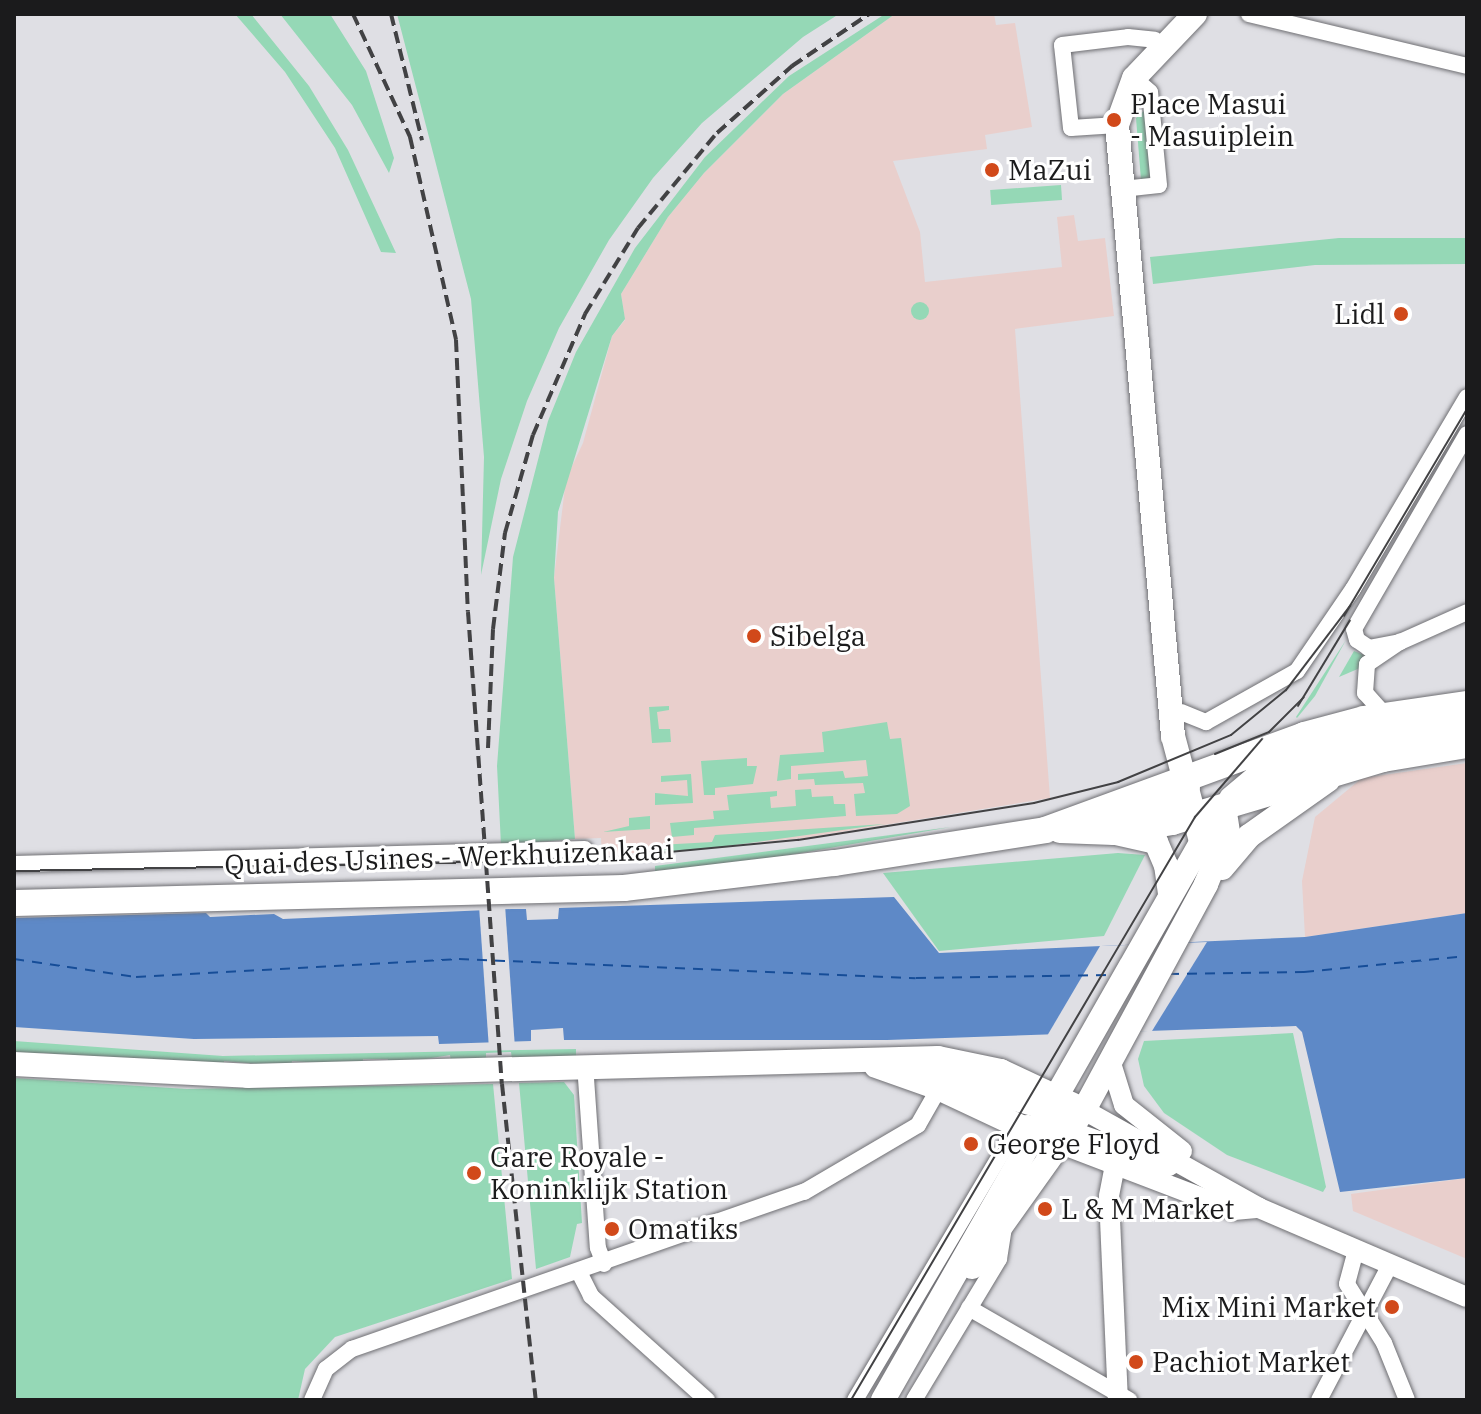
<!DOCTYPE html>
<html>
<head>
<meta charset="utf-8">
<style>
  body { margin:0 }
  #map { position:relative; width:1481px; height:1414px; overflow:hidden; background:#dfdfe4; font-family:"IBM Plex Serif",serif }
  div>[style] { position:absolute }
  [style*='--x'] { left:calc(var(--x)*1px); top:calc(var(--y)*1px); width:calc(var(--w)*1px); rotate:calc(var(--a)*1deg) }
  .industrial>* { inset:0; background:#e9cfcc }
  .green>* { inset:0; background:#95d8b6; transform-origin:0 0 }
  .round { border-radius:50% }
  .water>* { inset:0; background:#5e89c7 }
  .pier>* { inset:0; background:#dfdfe4; transform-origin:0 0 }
  .ferry>* { height:2px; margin-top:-1px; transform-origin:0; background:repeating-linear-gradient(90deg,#164d98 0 10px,transparent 0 18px) }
  .roads { filter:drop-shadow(0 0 2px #6f6f73) drop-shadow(0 0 2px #6f6f73) }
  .minor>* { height:16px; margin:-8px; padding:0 8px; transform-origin:8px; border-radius:8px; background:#fff }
  .tertiary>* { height:20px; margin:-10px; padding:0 10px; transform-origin:10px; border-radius:10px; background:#fff }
  .secondary>* { height:24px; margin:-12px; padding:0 12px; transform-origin:12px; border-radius:12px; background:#fff }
  .primary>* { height:26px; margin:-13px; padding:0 13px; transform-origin:13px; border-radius:13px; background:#fff }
  .tram>* { height:2px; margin:-1px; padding:0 1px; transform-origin:1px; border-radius:1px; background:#424244 }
  .rail>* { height:4px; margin-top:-2px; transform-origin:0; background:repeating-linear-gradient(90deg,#424244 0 12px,transparent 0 18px) }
  .dots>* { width:22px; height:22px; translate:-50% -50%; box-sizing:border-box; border:4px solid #fff; border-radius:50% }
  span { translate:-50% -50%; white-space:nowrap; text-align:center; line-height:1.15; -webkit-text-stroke:6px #fff; paint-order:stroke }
  .poi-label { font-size:28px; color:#1b1b1c }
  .left { translate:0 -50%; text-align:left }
  .right { translate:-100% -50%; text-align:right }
  .street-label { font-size:28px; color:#1b1b1c }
  .frame { position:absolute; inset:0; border:16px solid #1b1b1c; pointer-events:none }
</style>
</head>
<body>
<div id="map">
  <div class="industrial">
    <i style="clip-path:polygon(895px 14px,994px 14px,996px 25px,1015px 23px,1032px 127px,985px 135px,987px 149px,893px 161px,920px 232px,925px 282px,1062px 267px,1057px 217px,1074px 215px,1078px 241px,1105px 238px,1114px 316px,1015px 329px,1050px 798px,804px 838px,602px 856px,601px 838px,575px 839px,554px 578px,566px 479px,583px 443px,612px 336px,625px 320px,621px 294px,668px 217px,704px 173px,783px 94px)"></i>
    <i style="clip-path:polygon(1467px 763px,1467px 913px,1305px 937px,1302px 881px,1315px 817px,1362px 778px)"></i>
    <i style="clip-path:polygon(1467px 1178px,1467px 1259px,1353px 1211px,1351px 1194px)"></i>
  </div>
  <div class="green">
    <i style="clip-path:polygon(235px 14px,251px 14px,309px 86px,348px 150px,396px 253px,381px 252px,335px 148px,285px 72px)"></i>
    <i style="clip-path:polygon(280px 14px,330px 14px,366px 71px,394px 158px,389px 173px,352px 105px)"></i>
    <i style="clip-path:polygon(397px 14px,839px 14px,803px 37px,702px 123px,653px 178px,609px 240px,559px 328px,527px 401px,501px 479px,481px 575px,484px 457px,471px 299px)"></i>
    <i style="clip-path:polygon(885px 14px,895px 14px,783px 94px,704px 173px,668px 217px,621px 294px,625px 319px,612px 336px,558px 512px,554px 578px,575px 839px,501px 845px,497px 766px,513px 557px,548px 421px,576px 352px,635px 248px,705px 157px,789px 76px)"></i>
    <i style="clip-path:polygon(1146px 109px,1151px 179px,1141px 180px,1136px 118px)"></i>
    <i style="left:1061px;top:185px;width:15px;height:71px;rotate:86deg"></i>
    <i style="clip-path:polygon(1339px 238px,1467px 238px,1467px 264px,1315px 265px,1153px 284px,1150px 257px)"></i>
    <i class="round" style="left:911px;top:302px;width:18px;height:18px"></i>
    <i style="clip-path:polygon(1346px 640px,1315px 696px,1297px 718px,1296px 717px)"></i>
    <i style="clip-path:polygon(1354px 651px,1367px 656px,1360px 668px,1339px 677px)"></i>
    <i style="clip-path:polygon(669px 706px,669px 710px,657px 712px,659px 729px,670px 729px,671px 742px,652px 743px,649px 707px)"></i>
    <i style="clip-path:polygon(887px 722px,890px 739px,901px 738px,910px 806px,897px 814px,856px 816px,854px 794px,865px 793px,863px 783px,815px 785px,814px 779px,798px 780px,798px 774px,843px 771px,845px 778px,868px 776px,866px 760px,791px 766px,791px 779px,777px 781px,780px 755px,824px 752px,822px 732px)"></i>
    <i style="clip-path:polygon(747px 758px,747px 766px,757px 766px,753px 784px,715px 788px,715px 795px,704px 795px,701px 761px)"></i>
    <i style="clip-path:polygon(691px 774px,693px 803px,655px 805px,655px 793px,688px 796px,687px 780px,661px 782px,661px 776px)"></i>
    <i style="clip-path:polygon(811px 789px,812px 797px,833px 796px,834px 804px,845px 804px,846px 816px,694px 828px,694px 835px,672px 837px,670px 823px,714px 819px,713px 811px,729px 810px,727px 795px,777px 791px,777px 796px,770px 797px,771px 808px,796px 806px,795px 790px)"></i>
    <i style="clip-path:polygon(650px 816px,650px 829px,603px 832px,629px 826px,629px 818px)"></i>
    <i style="clip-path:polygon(885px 824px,713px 848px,660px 852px,659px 845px,712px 842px,715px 835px)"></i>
    <i style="clip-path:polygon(951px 827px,743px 863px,655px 871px,655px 866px)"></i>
    <i style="clip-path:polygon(1118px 853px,1145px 855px,1104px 936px,939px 951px,883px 873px)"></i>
    <i style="clip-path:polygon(1293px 1033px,1326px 1187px,1323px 1192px,1227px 1155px,1164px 1113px,1144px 1086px,1138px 1059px,1144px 1041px)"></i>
    <i style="clip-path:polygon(14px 1041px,223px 1056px,576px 1049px,576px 1056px,512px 1059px,511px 1052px,486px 1053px,486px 1060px,451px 1062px,450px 1055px,388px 1065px,388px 1059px,363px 1059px,362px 1066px,292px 1061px,291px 1067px,224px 1061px,224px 1068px,42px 1053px,14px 1057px)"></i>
    <i style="clip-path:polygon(14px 1078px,187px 1089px,493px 1084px,512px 1279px,335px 1337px,305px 1369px,298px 1400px,14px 1400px)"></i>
    <i style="clip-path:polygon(564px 1082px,574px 1095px,582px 1223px,577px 1224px,570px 1257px,536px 1269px,519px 1083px)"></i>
  </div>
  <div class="water">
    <i style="clip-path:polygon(894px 897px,939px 953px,1305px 937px,1467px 913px,1467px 1178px,1340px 1192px,1302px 1032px,1296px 1026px,887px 1040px,564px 1040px,563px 1028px,531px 1030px,531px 1041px,439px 1044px,438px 1036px,194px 1039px,14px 1027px,14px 918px,206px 913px,210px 917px,274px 914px,283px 919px,511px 909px,526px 909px,527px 920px,558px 919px,559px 908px)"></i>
  </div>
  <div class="pier">
    <i style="left:505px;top:905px;width:140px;height:26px;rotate:86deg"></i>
    <i style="clip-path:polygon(1207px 942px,1152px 1031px,1047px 1036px,1100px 946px)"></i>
  </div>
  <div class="ferry">
    <i style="--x:14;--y:959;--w:123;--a:8.4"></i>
    <i style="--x:136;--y:977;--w:324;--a:-3.2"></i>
    <i style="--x:459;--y:959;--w:457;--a:2.4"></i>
    <i style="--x:916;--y:978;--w:195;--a:-0.9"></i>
    <i style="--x:1169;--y:974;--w:135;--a:-0.8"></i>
    <i style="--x:1304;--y:972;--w:164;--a:-5.6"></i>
  </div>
  <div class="roads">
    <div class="minor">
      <i style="--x:1249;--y:14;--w:224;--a:13.4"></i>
      <i style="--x:1117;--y:125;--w:46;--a:176.3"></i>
      <i style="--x:1071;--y:128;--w:83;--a:-96.2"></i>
      <i style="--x:1062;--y:45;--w:66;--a:-6.9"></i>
      <i style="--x:1128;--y:37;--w:27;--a:6"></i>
      <i style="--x:1122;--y:189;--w:37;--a:-6"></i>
      <i style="--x:1159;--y:185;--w:93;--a:-95.5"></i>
      <i style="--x:1150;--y:92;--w:21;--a:-139"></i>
      <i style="--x:1400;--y:642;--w:32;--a:169"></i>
      <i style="--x:1369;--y:648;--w:14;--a:-146"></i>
      <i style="--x:1357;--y:640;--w:11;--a:-105"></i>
      <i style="--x:1354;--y:629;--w:225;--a:-59.9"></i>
      <i style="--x:1181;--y:712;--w:27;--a:22"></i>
      <i style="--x:1206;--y:722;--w:104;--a:-29.3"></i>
      <i style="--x:1297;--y:671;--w:99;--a:-55.7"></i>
      <i style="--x:1353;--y:589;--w:223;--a:-59.3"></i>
      <i style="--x:1385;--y:715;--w:30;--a:-132"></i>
      <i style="--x:1365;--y:693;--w:29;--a:-86"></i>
      <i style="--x:1367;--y:664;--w:40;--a:-34"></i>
      <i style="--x:1400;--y:642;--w:73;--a:-24.1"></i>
      <i style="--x:14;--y:864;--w:571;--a:-1.5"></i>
      <i style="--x:585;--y:1064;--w:184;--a:86"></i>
      <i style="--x:598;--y:1248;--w:17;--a:69"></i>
      <i style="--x:1356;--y:1250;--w:35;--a:105"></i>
      <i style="--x:1347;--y:1284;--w:70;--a:57.9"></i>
      <i style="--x:1384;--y:1343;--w:61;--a:68"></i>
      <i style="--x:580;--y:1274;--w:25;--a:63"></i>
      <i style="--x:591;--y:1296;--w:156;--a:41.9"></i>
      <i style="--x:969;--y:1308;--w:185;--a:29.9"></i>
      <i style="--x:312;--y:1400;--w:34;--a:-66"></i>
      <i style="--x:326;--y:1369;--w:33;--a:-38"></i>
      <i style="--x:352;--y:1349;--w:478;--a:-19.2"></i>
      <i style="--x:804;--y:1192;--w:132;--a:-30.4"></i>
      <i style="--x:918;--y:1125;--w:48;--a:-60.3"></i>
      <i style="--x:855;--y:1400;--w:320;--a:-59.3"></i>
      <i style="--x:914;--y:1400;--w:165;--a:-58.9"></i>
      <i style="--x:999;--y:1259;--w:30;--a:-81"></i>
      <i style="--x:1319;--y:1400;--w:153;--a:-62.3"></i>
    </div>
    <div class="tertiary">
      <i style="--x:1110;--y:1060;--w:47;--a:72.7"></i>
      <i style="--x:1124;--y:1105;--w:74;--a:38.4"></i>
      <i style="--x:1084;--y:1110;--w:201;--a:29.2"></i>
      <i style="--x:1259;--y:1208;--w:226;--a:23.2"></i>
      <i style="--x:1027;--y:1125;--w:43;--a:7.9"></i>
      <i style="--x:1070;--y:1131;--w:105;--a:19.5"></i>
      <i style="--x:1061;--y:1144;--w:185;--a:20.9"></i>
      <i style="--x:1234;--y:1210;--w:25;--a:-5"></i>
      <i style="--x:1115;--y:1165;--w:32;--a:101"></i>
      <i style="--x:1109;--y:1196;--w:204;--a:87.5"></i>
    </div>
    <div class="secondary">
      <i style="--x:1195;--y:14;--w:88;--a:133.6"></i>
      <i style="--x:1134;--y:78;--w:50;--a:109.9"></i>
      <i style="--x:1117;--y:125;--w:614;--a:84.76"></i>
      <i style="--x:1173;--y:736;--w:109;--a:75.1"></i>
      <i style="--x:1091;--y:824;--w:87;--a:-15.3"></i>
      <i style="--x:1175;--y:801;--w:19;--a:-47"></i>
      <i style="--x:1116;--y:833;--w:41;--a:12.7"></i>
      <i style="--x:1156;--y:842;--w:25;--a:67"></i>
      <i style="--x:1166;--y:865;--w:29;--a:82"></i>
      <i style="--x:1222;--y:868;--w:42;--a:-49.8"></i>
      <i style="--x:1249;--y:836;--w:97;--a:-35.3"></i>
      <i style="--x:14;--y:1064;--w:234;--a:2.9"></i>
      <i style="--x:248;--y:1076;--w:690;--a:-1.49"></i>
      <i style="--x:938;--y:1058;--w:64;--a:11.7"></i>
      <i style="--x:1001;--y:1071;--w:92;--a:25.2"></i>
      <i style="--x:876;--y:1066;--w:66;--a:19.5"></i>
      <i style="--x:938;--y:1088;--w:120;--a:25.1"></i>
      <i style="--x:932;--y:1075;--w:134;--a:16"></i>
      <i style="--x:972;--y:1267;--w:193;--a:-54.5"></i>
      <i style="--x:1084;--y:1110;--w:257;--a:-61.6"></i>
      <i style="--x:1206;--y:884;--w:56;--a:-67.1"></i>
      <i style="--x:1228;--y:832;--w:26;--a:-99"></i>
      <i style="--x:883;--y:1400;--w:658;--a:-60.28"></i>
    </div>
    <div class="primary">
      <i style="--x:1232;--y:799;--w:33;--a:-40"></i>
      <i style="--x:1257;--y:778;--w:42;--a:-24.1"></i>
      <i style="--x:1295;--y:761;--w:80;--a:-16.6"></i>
      <i style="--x:1372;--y:738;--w:96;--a:-8.4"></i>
      <i style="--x:1060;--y:830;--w:54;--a:2.1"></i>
      <i style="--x:1114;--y:832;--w:59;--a:-9.8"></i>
      <i style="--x:1172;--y:822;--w:220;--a:-16.6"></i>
      <i style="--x:1383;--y:759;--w:85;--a:-9.5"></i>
      <i style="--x:14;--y:903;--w:610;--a:-1.41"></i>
      <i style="--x:624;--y:888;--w:212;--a:-6.8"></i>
      <i style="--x:835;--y:863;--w:213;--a:-8.9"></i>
      <i style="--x:1045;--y:830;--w:276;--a:-20.1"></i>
      <i style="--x:1304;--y:735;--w:62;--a:-14.9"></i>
      <i style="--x:1364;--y:719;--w:104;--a:-8.3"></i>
    </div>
  </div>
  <div class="tram">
    <i style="--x:1344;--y:616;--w:241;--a:-59.3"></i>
    <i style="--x:1298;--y:706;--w:100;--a:-58.8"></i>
    <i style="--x:1215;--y:754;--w:58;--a:-22.2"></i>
    <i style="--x:1269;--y:732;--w:49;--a:-45"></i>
    <i style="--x:14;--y:871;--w:571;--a:-1.1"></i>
    <i style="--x:585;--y:860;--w:214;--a:-5.4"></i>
    <i style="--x:798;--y:840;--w:239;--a:-8.9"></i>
    <i style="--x:1034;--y:803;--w:87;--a:-14"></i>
    <i style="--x:1118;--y:782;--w:122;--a:-22.6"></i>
    <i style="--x:1231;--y:735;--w:71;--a:-39.3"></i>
    <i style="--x:1286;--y:690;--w:106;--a:-52.7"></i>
    <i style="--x:851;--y:1400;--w:677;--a:-59.46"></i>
    <i style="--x:1195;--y:817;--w:103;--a:-49.3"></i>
  </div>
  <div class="rail">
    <i style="--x:353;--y:14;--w:136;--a:65.1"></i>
    <i style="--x:410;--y:137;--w:208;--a:77.2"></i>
    <i style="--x:456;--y:340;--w:272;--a:87.5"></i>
    <i style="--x:468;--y:612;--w:473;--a:85.9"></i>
    <i style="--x:502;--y:1084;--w:318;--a:83.9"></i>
    <i style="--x:391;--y:14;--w:130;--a:76.2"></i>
    <i style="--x:488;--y:748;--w:119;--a:-87.6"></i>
    <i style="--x:493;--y:629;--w:97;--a:-82.9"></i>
    <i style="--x:505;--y:533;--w:102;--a:-74.1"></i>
    <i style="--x:533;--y:435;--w:132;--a:-66.7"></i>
    <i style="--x:585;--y:314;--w:101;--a:-58.4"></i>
    <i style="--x:638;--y:228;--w:124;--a:-50.3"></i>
    <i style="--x:717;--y:133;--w:101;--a:-41.8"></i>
    <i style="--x:792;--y:66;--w:93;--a:-34"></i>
  </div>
  <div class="dots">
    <i style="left:1114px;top:120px;background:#d1491a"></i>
    <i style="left:992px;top:170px;background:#d1491a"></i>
    <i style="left:1401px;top:314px;background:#d1491a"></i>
    <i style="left:754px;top:636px;background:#d1491a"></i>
    <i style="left:971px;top:1144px;background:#d1491a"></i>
    <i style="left:474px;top:1173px;background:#d1491a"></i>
    <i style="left:1045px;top:1209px;background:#d1491a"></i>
    <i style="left:612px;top:1229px;background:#d1491a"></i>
    <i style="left:1392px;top:1307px;background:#d1491a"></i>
    <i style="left:1136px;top:1362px;background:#d1491a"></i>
  </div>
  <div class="poi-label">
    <span class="left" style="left:1130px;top:120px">Place Masui<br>- Masuiplein</span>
    <span class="left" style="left:1008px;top:170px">MaZui</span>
    <span class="right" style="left:1385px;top:314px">Lidl</span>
    <span class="left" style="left:770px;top:636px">Sibelga</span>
    <span class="left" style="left:987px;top:1144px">George Floyd</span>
    <span class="left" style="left:490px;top:1173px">Gare Royale -<br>Koninklijk Station</span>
    <span class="left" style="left:1061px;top:1209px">L &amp; M Market</span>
    <span class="left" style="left:628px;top:1229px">Omatiks</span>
    <span class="right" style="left:1376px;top:1307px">Mix Mini Market</span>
    <span class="left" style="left:1152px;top:1362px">Pachiot Market</span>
  </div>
  <div class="street-label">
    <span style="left:449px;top:857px;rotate:-2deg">Quai des Usines - Werkhuizenkaai</span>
  </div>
  <div class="frame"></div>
</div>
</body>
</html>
